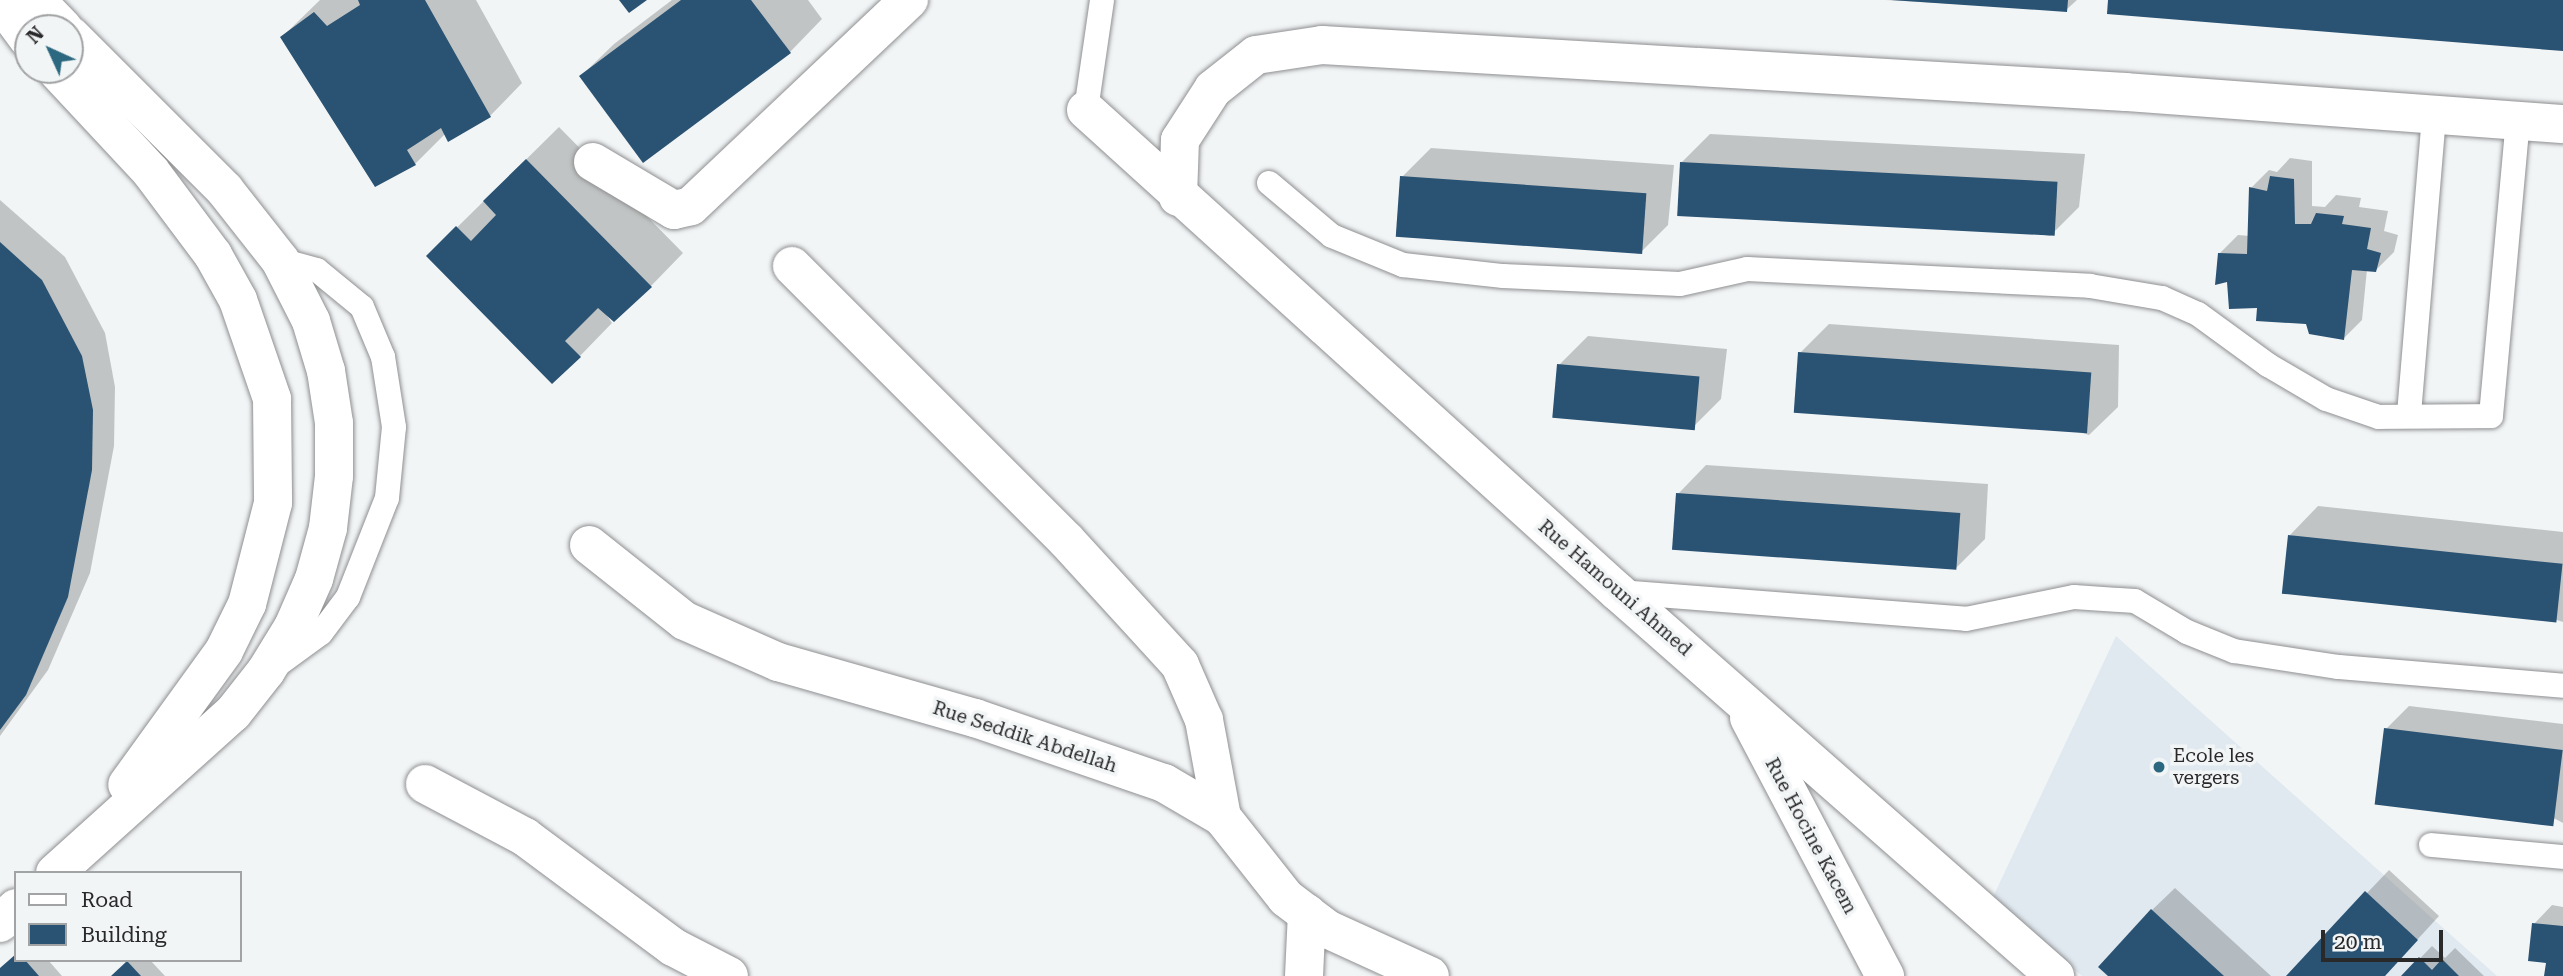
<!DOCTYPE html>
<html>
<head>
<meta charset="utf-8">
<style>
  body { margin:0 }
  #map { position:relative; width:2563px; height:976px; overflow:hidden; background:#f2f5f6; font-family:"Roboto Serif",serif }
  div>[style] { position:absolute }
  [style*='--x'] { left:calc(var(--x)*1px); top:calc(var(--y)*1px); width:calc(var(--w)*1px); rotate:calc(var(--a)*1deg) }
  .built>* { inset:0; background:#e0e9f0 }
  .shadow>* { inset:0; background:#0003 }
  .building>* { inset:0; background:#295273; transform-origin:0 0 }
  .roads { filter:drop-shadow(0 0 2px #8e8f91) drop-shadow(0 0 2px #8e8f91) }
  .service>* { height:24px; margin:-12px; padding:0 12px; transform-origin:12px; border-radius:12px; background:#fff }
  .minor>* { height:38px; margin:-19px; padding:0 19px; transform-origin:19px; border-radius:19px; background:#fff }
  .motorway>* { height:38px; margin:-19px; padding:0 19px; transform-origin:19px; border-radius:19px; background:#fff }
  .dots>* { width:19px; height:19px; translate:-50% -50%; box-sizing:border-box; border:4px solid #f2f5f6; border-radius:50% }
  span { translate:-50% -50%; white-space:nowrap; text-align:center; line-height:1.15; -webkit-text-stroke:7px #f2f5f6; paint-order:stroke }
  .street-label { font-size:19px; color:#29292a }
  .poi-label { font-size:19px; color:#29292a }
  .left { translate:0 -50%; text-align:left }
  .legend { position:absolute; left:14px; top:871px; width:228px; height:91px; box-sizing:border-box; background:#f2f5f6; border:2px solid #a2a3a4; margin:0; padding:9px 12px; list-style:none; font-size:21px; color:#29292a }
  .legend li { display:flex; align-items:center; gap:14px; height:35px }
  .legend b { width:35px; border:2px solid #a2a3a4 }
  .north { position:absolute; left:14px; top:14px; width:70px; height:70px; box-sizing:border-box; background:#f2f5f6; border:2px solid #a2a3a4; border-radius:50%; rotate:315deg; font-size:19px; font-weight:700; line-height:28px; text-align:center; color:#29292a }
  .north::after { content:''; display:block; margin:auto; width:24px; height:32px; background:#2c6980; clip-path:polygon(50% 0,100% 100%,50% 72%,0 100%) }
  .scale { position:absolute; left:2321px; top:930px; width:122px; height:32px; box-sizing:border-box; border:4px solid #29292a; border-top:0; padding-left:9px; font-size:21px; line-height:24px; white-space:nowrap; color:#29292a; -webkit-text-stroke:5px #f2f5f6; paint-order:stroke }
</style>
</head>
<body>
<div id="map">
  <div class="built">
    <i style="clip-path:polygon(2116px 636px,2497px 976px,2082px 976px,1992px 899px)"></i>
  </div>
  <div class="shadow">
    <i style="clip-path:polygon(320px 0,476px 0,522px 83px,490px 116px,446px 133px,415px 164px,282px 37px)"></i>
    <i style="clip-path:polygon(672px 0,808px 0,822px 19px,790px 52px,581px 76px,614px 44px)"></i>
    <i style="clip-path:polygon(1885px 0,2077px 0,2066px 10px)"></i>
    <i style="clip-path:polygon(559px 127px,683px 253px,651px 286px,604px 311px,612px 323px,580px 356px,428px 256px)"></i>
    <i style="clip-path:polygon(1710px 134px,2085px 154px,2079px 207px,2050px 236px,1681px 163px)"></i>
    <i style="clip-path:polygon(1431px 148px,1674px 165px,1668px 225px,1639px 254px,1402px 177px)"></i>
    <i style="clip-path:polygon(2290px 158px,2312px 161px,2312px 206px,2325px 207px,2336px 195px,2361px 198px,2359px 207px,2388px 211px,2384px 231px,2398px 235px,2394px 252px,2376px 270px,2367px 269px,2362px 320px,2344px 338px,2259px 307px,2229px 280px,2220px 253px,2238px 235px,2250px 236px,2251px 188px,2269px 170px,2277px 172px)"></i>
    <i style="clip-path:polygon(0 200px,65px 257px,105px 333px,115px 387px,114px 446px,90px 573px,48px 670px,0 736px)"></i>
    <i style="clip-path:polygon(1829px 324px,2119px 345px,2118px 407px,2089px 435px,1800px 353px)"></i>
    <i style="clip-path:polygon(1588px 336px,1727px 349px,1721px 399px,1692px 428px,1559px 365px)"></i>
    <i style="clip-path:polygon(1706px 465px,1988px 484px,1985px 539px,1956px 568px,1678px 494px)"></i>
    <i style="clip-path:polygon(2318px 506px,2563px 532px,2563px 622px,2290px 535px)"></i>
    <i style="clip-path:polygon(2409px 706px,2563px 724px,2563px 823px,2386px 729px)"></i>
    <i style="clip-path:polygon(2389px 870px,2439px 916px,2384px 976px,2288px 976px)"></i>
    <i style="clip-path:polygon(2175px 888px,2271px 976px,2110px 976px,2152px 910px)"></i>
    <i style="clip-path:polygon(2552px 905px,2563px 907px,2563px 976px,2546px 976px,2548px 961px,2534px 924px)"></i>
    <i style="clip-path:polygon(2432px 946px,2445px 958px,2455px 948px,2484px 976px,2403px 976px)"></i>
    <i style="clip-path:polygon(16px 960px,48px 960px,62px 976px,0 976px,0 969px)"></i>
    <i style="clip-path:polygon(130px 960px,150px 960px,165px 976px,113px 976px)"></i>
  </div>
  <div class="building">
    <i style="clip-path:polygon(358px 0,425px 0,491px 117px,448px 142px,441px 128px,407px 150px,416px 165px,375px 187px,280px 37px,314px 12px,327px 26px,360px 5px)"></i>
    <i style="clip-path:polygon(619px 0,647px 0,629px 13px)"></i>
    <i style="clip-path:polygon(681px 0,751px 0,791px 53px,643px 163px,579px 76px)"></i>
    <i style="clip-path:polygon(1891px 0,2068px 0,2067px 12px)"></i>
    <i style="clip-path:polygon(2108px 0,2563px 0,2563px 51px,2107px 14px)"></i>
    <i style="clip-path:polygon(526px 159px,652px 287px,614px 322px,598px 308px,565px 341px,581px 357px,552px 384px,426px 256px,456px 226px,471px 241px,496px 215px,483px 201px)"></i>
    <i style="left:1680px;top:162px;width:378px;height:54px;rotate:3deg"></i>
    <i style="left:1400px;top:176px;width:247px;height:61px;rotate:4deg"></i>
    <i style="clip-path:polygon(2270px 176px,2294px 179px,2295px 224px,2311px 224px,2316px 213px,2344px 216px,2342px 224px,2371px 228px,2367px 249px,2381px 253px,2376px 272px,2352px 270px,2344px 340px,2309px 334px,2306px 324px,2256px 321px,2257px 308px,2229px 309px,2227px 282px,2215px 285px,2218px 253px,2247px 254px,2249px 187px,2267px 191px)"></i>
    <i style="clip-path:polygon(0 242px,42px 280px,82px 356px,93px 410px,92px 470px,68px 597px,26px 695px,0 730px)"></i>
    <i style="left:1798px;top:352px;width:294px;height:61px;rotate:4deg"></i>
    <i style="left:1557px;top:364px;width:143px;height:54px;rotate:5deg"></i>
    <i style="left:1676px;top:493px;width:285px;height:57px;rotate:4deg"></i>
    <i style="left:2288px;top:535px;width:276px;height:59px;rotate:6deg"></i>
    <i style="left:2384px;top:728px;width:180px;height:77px;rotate:7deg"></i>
    <i style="clip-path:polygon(2365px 891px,2418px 940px,2385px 976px,2286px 976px)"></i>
    <i style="clip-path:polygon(2151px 909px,2224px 976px,2108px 976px,2098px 967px)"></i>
    <i style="clip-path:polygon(2532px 923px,2563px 926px,2563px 976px,2544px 976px,2546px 963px,2528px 961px)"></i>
    <i style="clip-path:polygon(16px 954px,16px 960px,25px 960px,39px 976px,0 976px,0 968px)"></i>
    <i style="clip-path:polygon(2419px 957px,2432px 970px,2442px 959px,2459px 976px,2401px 976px)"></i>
    <i style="clip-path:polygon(127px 961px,141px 976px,111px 976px)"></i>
  </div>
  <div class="roads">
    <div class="service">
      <i style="--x:1086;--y:110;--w:111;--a:-81.7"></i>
      <i style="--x:1269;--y:183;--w:82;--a:40.1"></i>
      <i style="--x:1332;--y:236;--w:77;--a:22.2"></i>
      <i style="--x:1403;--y:265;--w:101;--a:6.3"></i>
      <i style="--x:1503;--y:276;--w:177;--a:2.6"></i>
      <i style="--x:1680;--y:284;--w:69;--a:-12.6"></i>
      <i style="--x:1747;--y:269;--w:343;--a:2.8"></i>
      <i style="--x:2090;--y:286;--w:73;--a:9.5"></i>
      <i style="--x:2162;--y:298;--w:39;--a:24"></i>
      <i style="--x:2198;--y:314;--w:87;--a:36.1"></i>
      <i style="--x:2268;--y:365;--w:67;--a:30.4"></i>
      <i style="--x:2326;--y:399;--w:56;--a:18.8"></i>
      <i style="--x:2379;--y:417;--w:112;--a:-0.5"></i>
      <i style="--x:2491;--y:416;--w:296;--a:-84.8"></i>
      <i style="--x:2409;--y:414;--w:301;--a:-85.2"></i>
      <i style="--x:1619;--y:592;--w:348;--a:4.4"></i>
      <i style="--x:1966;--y:619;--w:110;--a:-11.5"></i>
      <i style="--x:2074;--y:597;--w:61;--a:3.8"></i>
      <i style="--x:2135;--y:601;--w:61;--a:30.8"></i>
      <i style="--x:2187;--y:632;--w:51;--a:22"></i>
      <i style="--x:2234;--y:651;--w:106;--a:8.7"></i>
      <i style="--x:2339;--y:667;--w:225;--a:4.8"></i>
      <i style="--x:273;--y:668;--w:59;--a:-36.1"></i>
      <i style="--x:321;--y:633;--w:45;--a:-53.1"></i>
      <i style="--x:348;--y:597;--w:106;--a:-68.5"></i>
      <i style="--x:387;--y:498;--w:71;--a:-84.4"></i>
      <i style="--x:394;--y:427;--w:71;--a:-98.9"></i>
      <i style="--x:383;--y:357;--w:54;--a:-112.8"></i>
      <i style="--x:362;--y:307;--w:58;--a:-140.6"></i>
      <i style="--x:317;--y:270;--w:38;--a:-165"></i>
      <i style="--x:2431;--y:845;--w:133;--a:5.2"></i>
    </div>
    <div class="minor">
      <i style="--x:1086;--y:110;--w:718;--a:42.18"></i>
      <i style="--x:1618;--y:592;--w:582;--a:41.31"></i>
      <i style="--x:593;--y:162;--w:94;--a:30.7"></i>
      <i style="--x:674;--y:210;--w:17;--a:-13"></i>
      <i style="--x:691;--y:206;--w:300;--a:-43.4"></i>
      <i style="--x:1178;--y:197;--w:57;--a:-88"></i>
      <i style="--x:1180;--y:140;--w:61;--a:-57.1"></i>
      <i style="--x:1213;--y:89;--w:55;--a:-38.3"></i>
      <i style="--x:1256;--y:55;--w:67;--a:-8.6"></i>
      <i style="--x:1322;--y:45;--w:805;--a:3.35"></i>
      <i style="--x:2126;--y:92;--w:438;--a:4.2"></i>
      <i style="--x:792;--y:266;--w:387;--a:45"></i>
      <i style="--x:1066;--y:540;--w:169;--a:47.6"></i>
      <i style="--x:1180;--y:665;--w:60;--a:66.4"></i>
      <i style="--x:1204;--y:720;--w:99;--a:79.5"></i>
      <i style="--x:589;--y:545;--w:122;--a:38.4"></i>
      <i style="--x:685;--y:621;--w:102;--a:23.8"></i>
      <i style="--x:778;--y:662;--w:205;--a:15.9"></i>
      <i style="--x:975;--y:718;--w:200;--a:19"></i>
      <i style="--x:1164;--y:783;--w:67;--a:30.4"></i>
      <i style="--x:1222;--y:817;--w:103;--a:51.7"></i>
      <i style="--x:1286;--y:898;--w:51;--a:37.1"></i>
      <i style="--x:1327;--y:929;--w:113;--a:24.5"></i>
      <i style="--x:1749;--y:718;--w:292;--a:62.2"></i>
      <i style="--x:425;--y:784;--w:113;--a:27.9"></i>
      <i style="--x:525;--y:837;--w:184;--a:36.6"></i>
      <i style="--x:673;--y:947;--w:63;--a:27.4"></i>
      <i style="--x:1304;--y:976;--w:63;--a:-87.3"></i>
    </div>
    <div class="motorway">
      <i style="--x:36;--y:0;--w:39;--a:46"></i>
      <i style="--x:0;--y:1;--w:47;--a:53.6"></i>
      <i style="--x:56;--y:70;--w:139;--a:47"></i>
      <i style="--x:151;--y:172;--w:104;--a:53.2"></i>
      <i style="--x:213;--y:255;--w:51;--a:60.9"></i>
      <i style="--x:238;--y:300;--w:105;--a:71"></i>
      <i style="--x:272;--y:399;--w:104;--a:89.4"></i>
      <i style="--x:273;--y:503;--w:104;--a:104.4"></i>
      <i style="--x:247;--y:604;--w:52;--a:116.1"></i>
      <i style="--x:224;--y:651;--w:165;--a:125.9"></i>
      <i style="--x:55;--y:873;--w:239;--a:-42"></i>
      <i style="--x:233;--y:713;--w:53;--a:-51.8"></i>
      <i style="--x:266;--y:671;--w:52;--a:-58.5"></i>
      <i style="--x:293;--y:627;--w:52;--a:-66.4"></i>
      <i style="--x:314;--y:579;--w:53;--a:-74.6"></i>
      <i style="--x:328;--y:528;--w:52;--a:-83.4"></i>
      <i style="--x:334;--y:476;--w:53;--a:-90"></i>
      <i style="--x:334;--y:423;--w:53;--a:-98.7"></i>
      <i style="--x:326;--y:371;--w:52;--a:-106.7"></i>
      <i style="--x:311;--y:321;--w:68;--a:-116.9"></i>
      <i style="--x:280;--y:260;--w:89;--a:-128.2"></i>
      <i style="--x:225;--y:190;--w:219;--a:-135"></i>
      <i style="--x:0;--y:923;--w:22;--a:-43"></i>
    </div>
  </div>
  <div class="dots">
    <i style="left:2159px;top:767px;background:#2c6980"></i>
  </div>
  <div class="street-label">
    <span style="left:1615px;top:588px;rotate:41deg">Rue Hamouni Ahmed</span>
    <span style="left:1025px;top:737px;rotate:18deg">Rue Seddik Abdellah</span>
    <span style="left:1811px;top:836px;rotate:62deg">Rue Hocine Kacem</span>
  </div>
  <div class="poi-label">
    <span class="left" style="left:2173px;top:767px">Ecole les<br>vergers</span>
  </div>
  <ul class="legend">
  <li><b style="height:9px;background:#fff"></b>Road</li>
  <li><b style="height:19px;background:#295273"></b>Building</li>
  </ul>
  <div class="north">N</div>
  <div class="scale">20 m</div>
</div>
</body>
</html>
